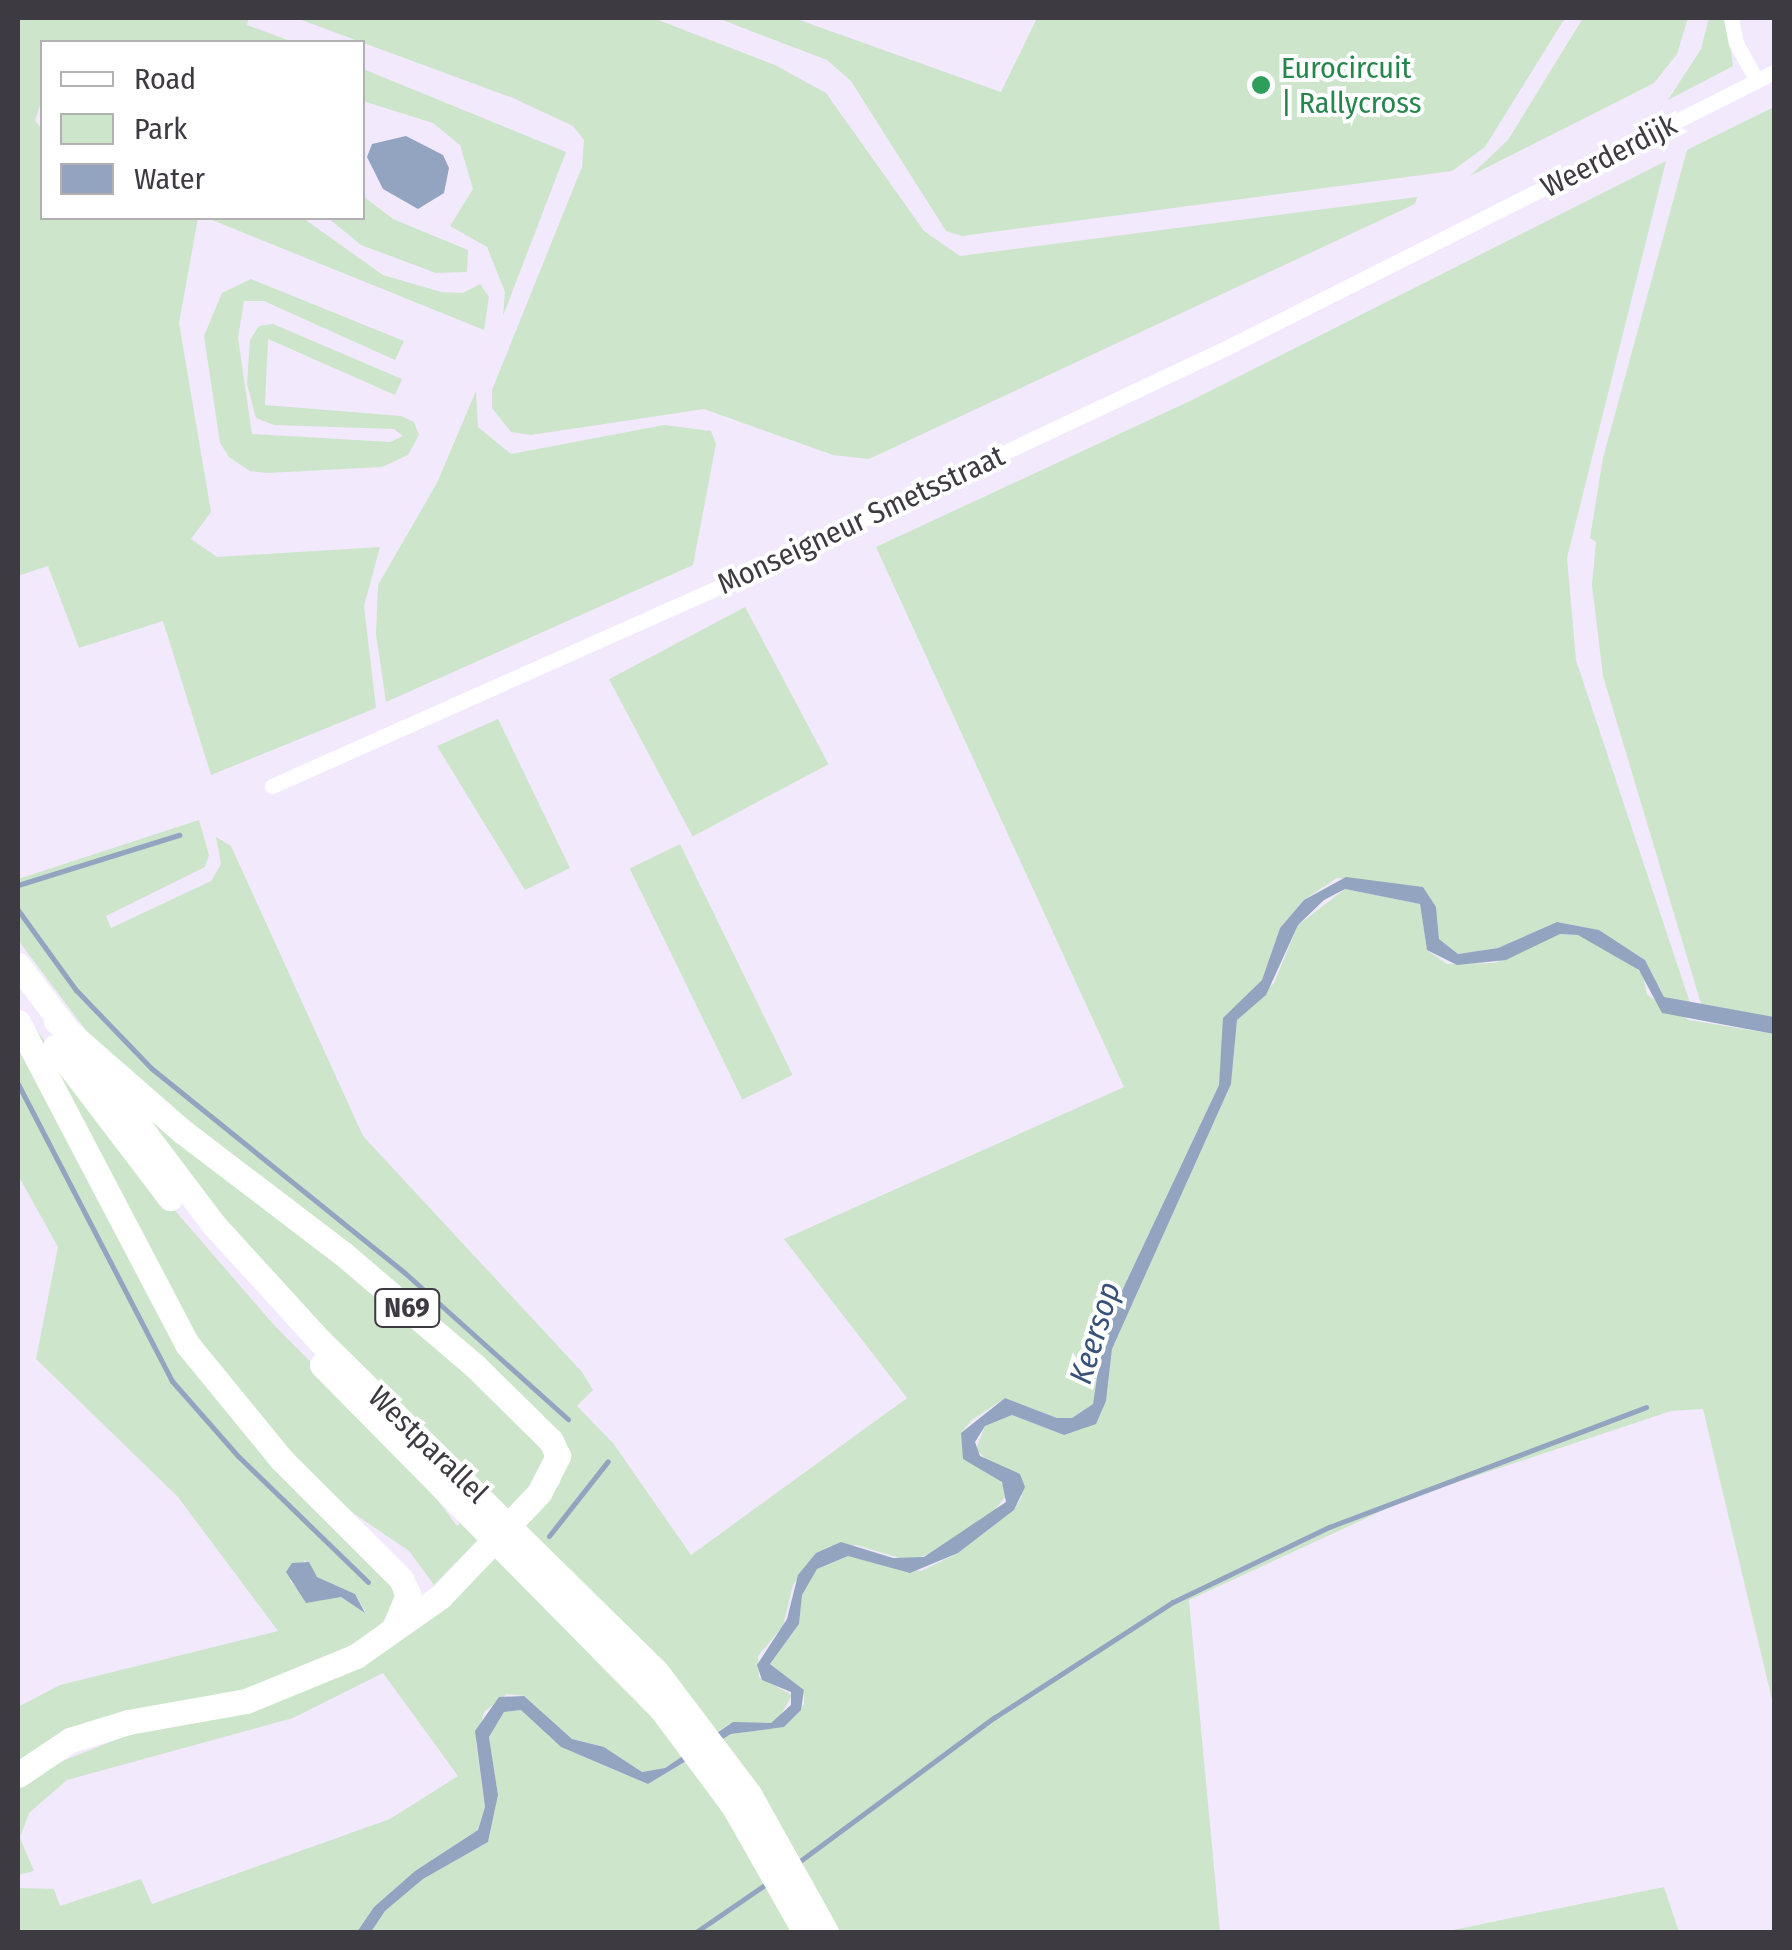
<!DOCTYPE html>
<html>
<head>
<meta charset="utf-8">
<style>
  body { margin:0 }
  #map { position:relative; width:1792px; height:1950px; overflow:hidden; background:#f3e9fd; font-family:"Fira Sans Condensed",sans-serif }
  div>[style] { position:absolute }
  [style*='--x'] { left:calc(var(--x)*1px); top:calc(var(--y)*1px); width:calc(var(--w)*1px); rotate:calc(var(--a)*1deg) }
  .green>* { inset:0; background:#cde5cb; transform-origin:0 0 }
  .water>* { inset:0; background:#92a4bf }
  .stream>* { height:5px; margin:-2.5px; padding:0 2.5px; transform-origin:2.5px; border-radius:2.5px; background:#92a4bf }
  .street>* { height:15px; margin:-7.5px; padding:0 7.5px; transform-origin:7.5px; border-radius:7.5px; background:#fff }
  .primary>* { height:25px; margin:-12.5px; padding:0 12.5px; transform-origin:12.5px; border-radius:12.5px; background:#fff }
  .dots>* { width:28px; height:28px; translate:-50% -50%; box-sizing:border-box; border:5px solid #fff; border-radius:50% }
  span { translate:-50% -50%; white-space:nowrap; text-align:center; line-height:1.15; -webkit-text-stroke:8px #fff; paint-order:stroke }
  .shield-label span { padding:2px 8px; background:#fff; border:2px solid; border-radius:8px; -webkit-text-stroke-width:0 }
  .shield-label { font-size:28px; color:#3e3a42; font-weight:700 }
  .leisure-label { font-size:30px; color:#27864d }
  .left { translate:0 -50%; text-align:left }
  .street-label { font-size:30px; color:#3e3a42 }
  .water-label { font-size:32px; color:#38527a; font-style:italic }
  .frame { position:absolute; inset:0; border:20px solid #3e3a42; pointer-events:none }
  .legend { position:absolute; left:40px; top:40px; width:325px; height:180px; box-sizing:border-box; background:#fff; border:2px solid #b2b0b3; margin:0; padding:12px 18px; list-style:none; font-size:30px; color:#3e3a42 }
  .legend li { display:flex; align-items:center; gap:20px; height:50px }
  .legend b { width:50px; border:2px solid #b2b0b3 }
</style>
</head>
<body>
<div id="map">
  <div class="green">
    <i style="clip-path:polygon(18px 18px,249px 18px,247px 25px,293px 42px,42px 42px,42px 99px,35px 121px,42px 129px,42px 218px,198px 218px,179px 323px,211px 512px,191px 539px,217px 557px,380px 547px,364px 606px,376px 708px,211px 775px,163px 621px,79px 648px,48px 566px,18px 576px)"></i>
    <i style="clip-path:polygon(296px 18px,653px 18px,775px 65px,826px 93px,924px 231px,960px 256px,1417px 197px,1415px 204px,869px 459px,833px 455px,704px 409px,531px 435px,511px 432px,492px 408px,492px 390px,582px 167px,584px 140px,573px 126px,513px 98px)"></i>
    <i style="clip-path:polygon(717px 18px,794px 18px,1001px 92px,1037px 18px,1565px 18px,1485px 147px,1452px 171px,962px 236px,946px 231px,851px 81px,827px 60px)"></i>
    <i style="clip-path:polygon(1583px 18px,1688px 18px,1677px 54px,1654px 83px,1470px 176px,1508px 140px)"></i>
    <i style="clip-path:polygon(1709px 18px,1727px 18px,1733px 66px,1668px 100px,1701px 49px)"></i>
    <i style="clip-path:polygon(363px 69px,566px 152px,503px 316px,505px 292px,487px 247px,450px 226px,473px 189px,460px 145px,433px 123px,363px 101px)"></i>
    <i style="clip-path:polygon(1774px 107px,1774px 1017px,1702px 1007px,1603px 676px,1592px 585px,1596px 542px,1590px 538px,1603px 458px,1687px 150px)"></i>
    <i style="clip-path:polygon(1666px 161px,1567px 558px,1576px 660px,1691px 1006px,1664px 997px,1645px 960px,1599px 930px,1557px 922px,1498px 948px,1458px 954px,1439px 939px,1436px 907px,1423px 887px,1337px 878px,1304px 900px,1280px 928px,1262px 980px,1224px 1018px,1219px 1085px,1104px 1329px,1093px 1404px,1072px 1418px,1057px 1418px,1005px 1398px,972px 1420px,961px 1433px,1009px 1492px,991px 1515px,945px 1548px,910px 1561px,856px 1545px,816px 1553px,793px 1585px,783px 1626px,758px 1656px,759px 1677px,792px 1695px,780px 1716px,771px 1723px,729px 1724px,665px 1768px,642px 1772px,604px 1747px,572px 1739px,524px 1696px,507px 1694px,484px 1712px,476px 1743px,485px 1807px,478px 1830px,415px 1871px,374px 1907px,357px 1932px,18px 1932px,18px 1888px,54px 1889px,60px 1906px,141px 1879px,152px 1904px,390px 1819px,458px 1776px,383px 1673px,293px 1718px,67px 1780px,29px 1813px,20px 1838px,34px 1871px,18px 1875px,18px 1789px,45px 1768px,130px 1734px,259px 1709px,355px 1668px,482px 1565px,559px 1485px,567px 1458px,88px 1033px,18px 940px,18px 879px,199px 820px,209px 855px,205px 867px,106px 916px,111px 928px,211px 881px,221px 864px,216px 837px,231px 846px,363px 1136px,582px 1372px,593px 1390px,577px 1406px,613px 1443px,691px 1555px,907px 1398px,784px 1239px,1124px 1087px,876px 547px,1190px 401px)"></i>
    <i style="clip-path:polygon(363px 196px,393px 219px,468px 250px,467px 272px,436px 273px,361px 245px,328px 218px,362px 218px)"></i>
    <i style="clip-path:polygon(207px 218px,303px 218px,383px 275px,441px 292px,463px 293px,480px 284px,489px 297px,484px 330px)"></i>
    <i style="clip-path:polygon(251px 279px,404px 341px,395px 360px,264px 301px,244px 301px,238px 338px,252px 434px,390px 442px,403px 436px,394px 429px,274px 425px,256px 418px,247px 384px,250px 340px,259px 326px,273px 324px,402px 379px,395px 395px,268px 339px,265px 405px,401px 416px,414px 422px,419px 435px,408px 455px,382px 467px,267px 473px,250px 471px,229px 457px,220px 443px,204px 336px,222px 293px)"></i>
    <i style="clip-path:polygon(476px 391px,478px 427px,511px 454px,664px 425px,711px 431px,716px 444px,693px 565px,386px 702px,376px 634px,378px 585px,437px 483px)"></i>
    <i style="left:745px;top:607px;width:178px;height:154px;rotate:62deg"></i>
    <i style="clip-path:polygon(498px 719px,570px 868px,525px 890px,437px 746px)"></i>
    <i style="left:680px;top:844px;width:257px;height:56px;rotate:64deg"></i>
    <i style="clip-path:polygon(1345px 889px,1420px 904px,1427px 950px,1447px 964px,1494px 963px,1560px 934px,1578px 935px,1627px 960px,1643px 975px,1647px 995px,1689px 1020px,1774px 1034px,1774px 1708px,1703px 1409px,1671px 1411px,1410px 1498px,1189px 1600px,1220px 1932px,371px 1932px,385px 1911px,423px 1879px,488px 1842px,498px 1795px,489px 1737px,504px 1712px,521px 1710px,561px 1747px,648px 1784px,731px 1734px,784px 1727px,804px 1704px,804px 1690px,770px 1664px,799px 1624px,801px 1595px,817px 1569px,848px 1556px,921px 1571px,958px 1553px,1014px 1510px,1022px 1496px,976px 1449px,985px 1426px,1012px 1415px,1064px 1435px,1096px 1423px,1106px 1401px,1112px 1349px,1231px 1084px,1237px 1020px,1274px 983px,1298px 925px)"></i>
    <i style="clip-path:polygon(22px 1011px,171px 1206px,274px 1325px,407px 1459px,457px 1526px,493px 1489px,473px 1478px,334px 1348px,112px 1088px,339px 1257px,532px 1431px,545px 1456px,527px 1490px,434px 1585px,409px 1551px,340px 1504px,285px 1451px,198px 1344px)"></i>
    <i style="clip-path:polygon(evenodd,18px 1036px,187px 1359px,250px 1440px,388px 1573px,395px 1599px,383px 1622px,361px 1640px,270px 1684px,56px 1736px,18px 1761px,18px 1707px,60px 1685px,278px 1631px,178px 1497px,36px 1359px,58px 1247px,18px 1175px,18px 1036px,305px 1560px,317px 1577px,355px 1594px,366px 1613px,341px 1597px,304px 1596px,290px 1581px,305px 1560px)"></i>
    <i style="clip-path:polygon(1664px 1887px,1679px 1932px,1443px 1932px)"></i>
  </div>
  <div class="water">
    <i style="clip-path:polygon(406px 136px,443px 155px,449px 168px,444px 193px,418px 209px,383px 189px,367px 157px,372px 144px)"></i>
    <i style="clip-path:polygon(1346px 877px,1423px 887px,1436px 907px,1439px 939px,1458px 954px,1498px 948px,1557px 922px,1599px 930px,1645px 960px,1664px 997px,1774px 1017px,1774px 1034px,1662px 1013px,1639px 970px,1578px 935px,1560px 934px,1506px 960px,1457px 965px,1427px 950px,1420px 904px,1345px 889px,1324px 900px,1298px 925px,1266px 995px,1237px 1020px,1231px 1084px,1112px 1349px,1106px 1401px,1096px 1424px,1064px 1435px,1012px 1415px,985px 1426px,975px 1442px,980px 1456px,1020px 1474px,1025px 1487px,1014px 1510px,958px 1553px,910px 1573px,848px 1556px,817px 1569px,802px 1595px,799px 1624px,770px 1664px,804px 1690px,801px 1710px,784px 1727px,731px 1734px,648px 1784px,561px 1747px,521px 1710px,504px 1712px,489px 1737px,498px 1795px,488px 1842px,423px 1879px,385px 1911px,371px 1932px,357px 1932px,374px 1907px,415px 1871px,478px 1830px,485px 1807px,475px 1731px,499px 1697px,524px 1696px,572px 1739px,604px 1747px,642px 1772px,665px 1768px,733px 1722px,771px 1723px,791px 1705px,791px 1692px,762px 1680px,757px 1665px,787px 1619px,798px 1575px,816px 1553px,841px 1542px,893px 1558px,924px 1557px,1006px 1502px,1002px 1482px,963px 1459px,961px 1433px,1005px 1398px,1057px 1418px,1072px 1418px,1093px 1404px,1104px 1329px,1219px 1085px,1223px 1018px,1262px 980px,1280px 928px,1304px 900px)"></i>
    <i style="clip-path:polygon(309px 1562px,317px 1577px,355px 1594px,365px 1613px,341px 1597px,306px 1603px,286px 1572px,292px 1563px)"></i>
  </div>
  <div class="stream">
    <i style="--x:18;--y:885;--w:169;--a:-17.3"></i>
    <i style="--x:18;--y:910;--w:99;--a:54.1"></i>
    <i style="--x:76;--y:990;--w:108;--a:46.1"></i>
    <i style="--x:151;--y:1068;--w:326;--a:38.9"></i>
    <i style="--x:405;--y:1273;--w:219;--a:41.9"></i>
    <i style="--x:18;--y:1084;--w:335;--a:62.6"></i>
    <i style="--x:172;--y:1381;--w:100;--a:48.7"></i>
    <i style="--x:238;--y:1456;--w:181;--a:44.1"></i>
    <i style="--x:549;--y:1536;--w:95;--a:-51.8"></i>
    <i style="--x:796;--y:1864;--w:247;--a:-36.5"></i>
    <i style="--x:995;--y:1717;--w:212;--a:-32.9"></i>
    <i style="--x:1173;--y:1602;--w:173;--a:-25.7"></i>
    <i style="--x:1329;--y:1527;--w:339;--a:-20.7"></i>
    <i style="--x:696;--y:1932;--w:85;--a:-34.4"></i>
  </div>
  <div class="street">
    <i style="--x:1731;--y:18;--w:25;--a:79"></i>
    <i style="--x:1736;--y:43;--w:43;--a:61.1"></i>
    <i style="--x:272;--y:786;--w:484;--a:-24"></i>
    <i style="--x:714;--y:589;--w:561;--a:-25.2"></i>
    <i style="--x:1222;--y:350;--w:618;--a:-26.73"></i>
  </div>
  <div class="primary">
    <i style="--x:18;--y:965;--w:326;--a:53"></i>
    <i style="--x:214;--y:1225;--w:156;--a:47.6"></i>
    <i style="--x:319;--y:1340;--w:472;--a:44.5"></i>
    <i style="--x:656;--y:1671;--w:154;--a:52.9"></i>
    <i style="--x:749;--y:1794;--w:158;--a:60.8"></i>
    <i style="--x:18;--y:1022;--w:364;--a:62.3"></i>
    <i style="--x:187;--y:1344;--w:149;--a:50.7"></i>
    <i style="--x:281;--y:1459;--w:170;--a:45"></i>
    <i style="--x:401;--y:1579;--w:17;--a:65"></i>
    <i style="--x:408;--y:1594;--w:35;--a:112"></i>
    <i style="--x:55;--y:1047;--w:190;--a:52.7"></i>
    <i style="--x:322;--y:1365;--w:484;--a:45.4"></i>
    <i style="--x:662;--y:1710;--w:121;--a:53.4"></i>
    <i style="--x:734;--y:1807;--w:144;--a:60.4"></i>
    <i style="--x:18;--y:1775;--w:63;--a:-33.9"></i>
    <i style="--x:70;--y:1740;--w:61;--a:-17.2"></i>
    <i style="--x:128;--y:1722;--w:120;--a:-10.1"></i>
    <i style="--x:246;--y:1701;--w:119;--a:-22.2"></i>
    <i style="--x:356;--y:1656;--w:103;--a:-35.1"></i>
    <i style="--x:440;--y:1597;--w:144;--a:-46.4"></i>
    <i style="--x:539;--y:1493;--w:42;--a:-62.8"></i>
    <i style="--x:558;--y:1456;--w:17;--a:-115"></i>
    <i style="--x:551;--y:1441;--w:107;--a:-135.4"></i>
    <i style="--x:475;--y:1366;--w:175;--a:-139.6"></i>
    <i style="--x:342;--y:1253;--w:200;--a:-142.7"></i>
    <i style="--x:183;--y:1132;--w:169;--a:-138.8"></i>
  </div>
  <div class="dots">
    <i style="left:1261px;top:85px;background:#2e9e5b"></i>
  </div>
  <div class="shield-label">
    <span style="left:407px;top:1308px">N69</span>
  </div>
  <div class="leisure-label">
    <span class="left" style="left:1281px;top:85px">Eurocircuit<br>| Rallycross</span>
  </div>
  <div class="street-label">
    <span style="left:1609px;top:156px;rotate:-27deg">Weerderdijk</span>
    <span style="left:861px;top:520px;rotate:-25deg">Monseigneur Smetsstraat</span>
    <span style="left:428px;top:1445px;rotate:44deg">Westparallel</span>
  </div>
  <div class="water-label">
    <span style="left:1095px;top:1333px;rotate:-73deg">Keersop</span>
  </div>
  <div class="frame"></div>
  <ul class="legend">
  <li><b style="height:12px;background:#fff"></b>Road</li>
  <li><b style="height:28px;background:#cde5cb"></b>Park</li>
  <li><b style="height:28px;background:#92a4bf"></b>Water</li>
  </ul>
</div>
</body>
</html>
